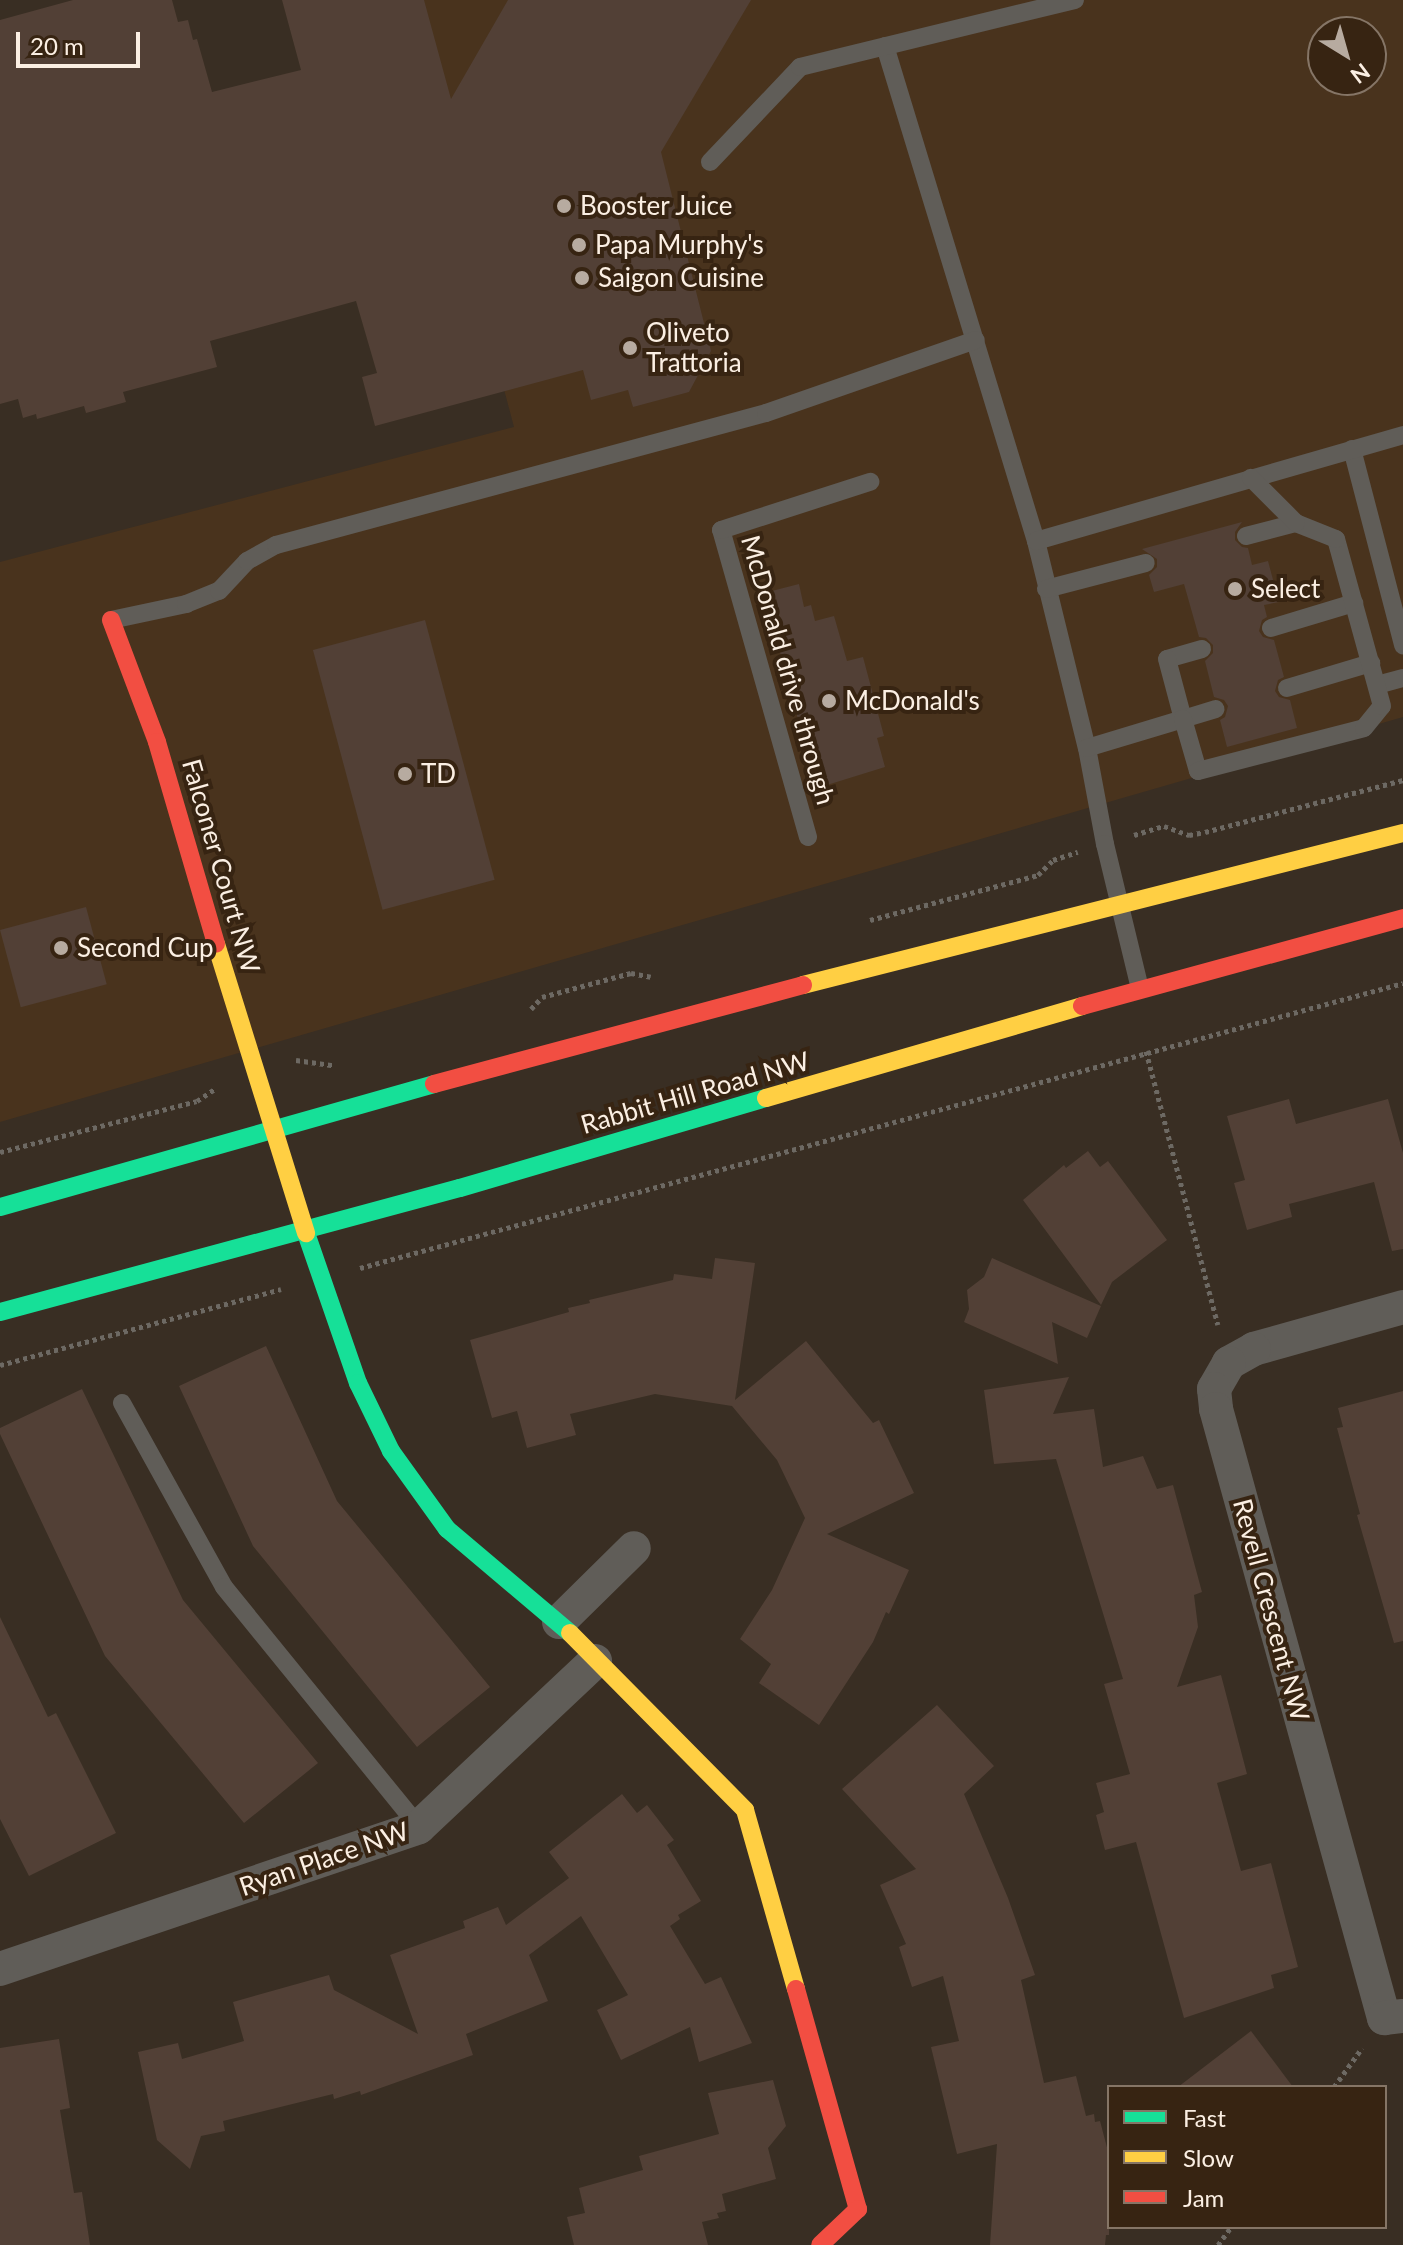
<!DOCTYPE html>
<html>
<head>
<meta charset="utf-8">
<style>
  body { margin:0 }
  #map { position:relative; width:1403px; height:2245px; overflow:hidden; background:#392e23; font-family:Lato,sans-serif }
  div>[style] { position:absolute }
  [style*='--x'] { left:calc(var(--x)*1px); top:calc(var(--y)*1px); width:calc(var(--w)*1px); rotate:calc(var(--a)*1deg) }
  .built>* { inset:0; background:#49331d }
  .building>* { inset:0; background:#524036; transform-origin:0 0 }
  .path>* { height:5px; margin-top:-2.5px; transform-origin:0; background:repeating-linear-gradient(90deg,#6d6963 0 4px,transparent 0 8px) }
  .lane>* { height:18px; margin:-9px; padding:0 9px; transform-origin:9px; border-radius:9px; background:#605d58 }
  .street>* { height:34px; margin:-17px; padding:0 17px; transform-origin:17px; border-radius:17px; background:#605d58 }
  .fast>* { height:18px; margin:-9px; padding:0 9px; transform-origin:9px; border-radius:9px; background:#16e098 }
  .slow>* { height:18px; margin:-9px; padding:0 9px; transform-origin:9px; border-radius:9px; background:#ffcf43 }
  .jam>* { height:18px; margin:-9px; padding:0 9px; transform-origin:9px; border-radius:9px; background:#f24e42 }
  .dots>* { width:22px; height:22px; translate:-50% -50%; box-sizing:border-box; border:4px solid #372412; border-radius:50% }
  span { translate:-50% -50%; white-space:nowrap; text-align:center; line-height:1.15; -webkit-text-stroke:8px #372412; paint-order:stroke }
  .poi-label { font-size:26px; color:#fbefe3 }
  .left { translate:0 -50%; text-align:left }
  .street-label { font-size:26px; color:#fbefe3 }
  .legend { position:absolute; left:1107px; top:2085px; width:280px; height:144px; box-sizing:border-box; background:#372412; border:2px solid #857566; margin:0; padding:10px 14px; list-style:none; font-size:24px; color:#fbefe3 }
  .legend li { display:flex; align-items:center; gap:16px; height:40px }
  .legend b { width:40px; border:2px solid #857566 }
  .north { position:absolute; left:1307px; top:16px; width:80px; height:80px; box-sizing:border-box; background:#372412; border:2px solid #857566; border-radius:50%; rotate:143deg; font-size:22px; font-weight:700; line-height:32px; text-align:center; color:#fbefe3 }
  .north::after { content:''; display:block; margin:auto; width:28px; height:36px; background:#b7aba0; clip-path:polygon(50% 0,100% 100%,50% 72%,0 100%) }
  .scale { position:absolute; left:16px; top:32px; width:124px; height:36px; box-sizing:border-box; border:4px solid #fbefe3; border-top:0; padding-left:10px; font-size:24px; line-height:28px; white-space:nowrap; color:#fbefe3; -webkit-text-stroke:6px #372412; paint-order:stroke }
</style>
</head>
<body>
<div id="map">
  <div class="built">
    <i style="clip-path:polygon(evenodd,401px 0,1403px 0,1403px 717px,0 1122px,0 562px,514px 427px,401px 0,1323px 32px,1371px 32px,1371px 80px,1323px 80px,1323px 32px)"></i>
  </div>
  <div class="building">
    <i style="clip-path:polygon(73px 0,172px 0,178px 22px,188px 20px,193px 40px,197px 39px,212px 92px,301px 70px,282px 0,424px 0,451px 99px,508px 0,751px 0,661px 152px,711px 351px,689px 392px,633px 407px,628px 390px,591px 400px,583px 370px,375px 426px,362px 377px,377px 373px,356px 301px,210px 341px,217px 367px,123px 392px,126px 402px,86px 413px,84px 406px,37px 419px,36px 414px,23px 418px,18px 399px,0 404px,0 20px)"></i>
    <i style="clip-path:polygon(1242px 522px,1235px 532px,1235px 540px,1242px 547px,1248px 548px,1252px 565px,1268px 561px,1279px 602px,1264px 605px,1267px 617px,1262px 620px,1259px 631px,1263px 637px,1274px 640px,1284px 677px,1278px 680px,1275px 691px,1279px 697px,1290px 700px,1297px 728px,1227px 747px,1220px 720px,1225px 717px,1228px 706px,1224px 700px,1214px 697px,1205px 661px,1213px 653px,1213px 645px,1206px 638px,1199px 637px,1184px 584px,1154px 592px,1149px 575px,1157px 567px,1157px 559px,1142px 549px)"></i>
    <i style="clip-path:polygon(799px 584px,804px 607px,811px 605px,815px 621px,834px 616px,847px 661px,863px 657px,884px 736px,877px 738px,885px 767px,827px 785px,816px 746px,806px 749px,764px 593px)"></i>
    <i style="left:425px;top:620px;width:269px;height:116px;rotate:75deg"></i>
    <i style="left:86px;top:907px;width:80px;height:89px;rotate:75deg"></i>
    <i style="clip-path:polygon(1289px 1099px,1296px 1124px,1388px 1099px,1403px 1153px,1403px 1249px,1392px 1251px,1374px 1182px,1289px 1204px,1292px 1217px,1247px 1230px,1234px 1183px,1245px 1180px,1227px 1116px)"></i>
    <i style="clip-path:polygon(1088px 1151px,1100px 1167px,1108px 1161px,1167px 1240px,1112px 1282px,1101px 1305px,1023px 1200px,1064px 1165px,1066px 1168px)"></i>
    <i style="clip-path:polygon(715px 1258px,755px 1263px,735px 1400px,806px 1341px,873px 1423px,879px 1420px,914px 1493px,827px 1534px,909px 1570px,889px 1614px,886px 1612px,873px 1642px,819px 1725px,759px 1683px,771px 1664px,740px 1639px,772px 1590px,805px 1518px,777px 1460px,732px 1406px,655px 1394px,570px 1414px,576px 1435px,527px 1448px,517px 1411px,492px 1418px,470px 1340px,569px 1312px,568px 1308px,590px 1303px,589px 1300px,673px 1280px,674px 1274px,712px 1279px)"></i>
    <i style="clip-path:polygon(992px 1258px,1101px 1306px,1087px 1338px,1052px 1322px,1058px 1364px,964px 1322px,969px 1309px,967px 1290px,984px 1277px)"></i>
    <i style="clip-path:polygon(266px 1346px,337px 1501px,490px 1687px,417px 1747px,253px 1546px,179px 1386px)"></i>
    <i style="clip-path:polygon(1069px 1377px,1053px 1414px,1094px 1409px,1103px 1467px,1143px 1456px,1157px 1489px,1173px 1485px,1202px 1592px,1194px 1595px,1198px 1627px,1177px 1687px,1221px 1675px,1247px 1774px,1217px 1783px,1241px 1871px,1271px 1863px,1298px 1967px,1271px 1975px,1274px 1988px,1184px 2018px,1136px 1842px,1105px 1850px,1096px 1815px,1104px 1812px,1096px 1783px,1130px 1774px,1104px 1684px,1123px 1679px,1056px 1459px,994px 1464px,984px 1390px)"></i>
    <i style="clip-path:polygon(82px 1389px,183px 1600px,318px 1763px,244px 1823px,105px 1656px,0 1434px,0 1428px)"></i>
    <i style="clip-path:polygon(1403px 1391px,1403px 1641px,1394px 1643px,1357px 1515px,1360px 1514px,1337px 1428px,1343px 1427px,1338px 1408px)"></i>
    <i style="clip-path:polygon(0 1617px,48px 1717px,56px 1713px,116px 1833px,29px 1876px,0 1819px)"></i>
    <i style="clip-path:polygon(937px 1705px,994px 1766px,964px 1794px,1008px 1898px,1035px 1975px,1021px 1980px,1044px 2083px,1076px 2076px,1086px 2116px,1094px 2114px,1095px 2122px,1100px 2121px,1109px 2155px,1109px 2235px,1106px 2235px,1105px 2245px,990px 2245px,997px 2144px,957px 2154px,931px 2047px,959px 2041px,943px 1976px,912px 1987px,899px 1947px,906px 1944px,880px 1885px,916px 1869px,842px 1789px)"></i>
    <i style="clip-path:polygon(622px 1794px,637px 1813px,647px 1805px,674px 1840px,667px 1845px,701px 1901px,678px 1915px,680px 1919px,670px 1926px,705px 1984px,721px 1977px,752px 2043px,699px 2062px,690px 2027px,621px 2060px,597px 2010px,628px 1995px,581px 1916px,529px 1955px,548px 2001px,466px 2034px,473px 2055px,361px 2095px,360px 2091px,334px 2099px,333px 2094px,223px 2121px,225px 2131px,201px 2136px,190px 2169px,157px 2140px,138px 2052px,178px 2043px,182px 2059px,244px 2041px,233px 2002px,329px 1975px,334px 1990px,418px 2034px,390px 1955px,465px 1928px,463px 1921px,498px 1907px,506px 1925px,569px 1878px,549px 1852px)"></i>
    <i style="clip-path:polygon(1251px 2031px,1293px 2087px,1178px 2087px)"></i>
    <i style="clip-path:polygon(59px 2039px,70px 2108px,60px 2110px,74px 2193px,82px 2192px,90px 2245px,0 2245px,0 2048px)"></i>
    <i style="clip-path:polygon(773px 2080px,786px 2126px,768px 2148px,776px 2179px,722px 2194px,726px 2211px,717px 2213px,719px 2218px,702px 2222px,708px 2245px,574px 2245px,567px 2217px,585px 2213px,579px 2188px,643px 2170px,639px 2156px,719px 2134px,708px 2093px)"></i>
  </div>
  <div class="path">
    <i style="--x:1134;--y:835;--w:31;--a:-17"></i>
    <i style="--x:1164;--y:826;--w:27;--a:20"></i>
    <i style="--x:1189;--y:835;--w:16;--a:-11"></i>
    <i style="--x:1205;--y:832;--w:205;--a:-14.7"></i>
    <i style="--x:870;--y:920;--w:174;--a:-15"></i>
    <i style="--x:1038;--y:875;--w:21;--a:-45"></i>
    <i style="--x:1053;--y:860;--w:26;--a:-18"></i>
    <i style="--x:531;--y:1009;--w:16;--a:-47"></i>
    <i style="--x:542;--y:997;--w:92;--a:-15.1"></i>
    <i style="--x:631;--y:973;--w:20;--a:11"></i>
    <i style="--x:1146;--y:1051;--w:283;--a:75.3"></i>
    <i style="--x:296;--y:1060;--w:37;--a:8"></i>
    <i style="--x:0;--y:1152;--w:203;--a:-14.5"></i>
    <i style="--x:197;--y:1101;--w:23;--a:-34"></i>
    <i style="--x:360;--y:1268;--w:1081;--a:-15.28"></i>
    <i style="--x:0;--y:1365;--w:291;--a:-15.1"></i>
    <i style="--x:1334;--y:2087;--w:48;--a:-54.3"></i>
    <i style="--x:1218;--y:2245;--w:22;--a:-54"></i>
  </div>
  <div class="lane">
    <i style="--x:885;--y:46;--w:518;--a:73.04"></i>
    <i style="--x:1036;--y:541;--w:213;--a:76.2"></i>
    <i style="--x:1087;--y:748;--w:98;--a:79.4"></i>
    <i style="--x:1105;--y:844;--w:149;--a:76.4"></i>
    <i style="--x:710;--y:162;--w:131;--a:-46.5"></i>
    <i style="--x:800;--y:67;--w:283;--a:-13.7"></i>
    <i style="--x:1352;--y:449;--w:203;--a:75.4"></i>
    <i style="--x:1246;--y:536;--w:52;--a:-14.6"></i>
    <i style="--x:1036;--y:541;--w:382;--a:-16.1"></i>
    <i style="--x:1046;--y:589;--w:103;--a:-14.6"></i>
    <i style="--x:111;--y:620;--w:77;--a:-12"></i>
    <i style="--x:186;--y:604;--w:35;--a:-22"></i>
    <i style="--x:219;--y:591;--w:41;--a:-47"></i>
    <i style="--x:247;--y:561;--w:33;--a:-29"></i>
    <i style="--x:276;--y:545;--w:507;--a:-15.08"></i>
    <i style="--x:766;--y:413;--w:222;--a:-19.2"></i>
    <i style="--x:1271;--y:628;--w:87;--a:-16.8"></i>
    <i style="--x:1202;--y:649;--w:36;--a:164"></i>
    <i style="--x:1167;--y:659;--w:62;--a:75.1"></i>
    <i style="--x:1183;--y:719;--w:34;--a:-17"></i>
    <i style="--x:1377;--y:685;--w:27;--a:-15"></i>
    <i style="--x:1287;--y:688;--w:88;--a:-16.6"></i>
    <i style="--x:1087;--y:748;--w:100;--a:-16.8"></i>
    <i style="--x:1183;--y:719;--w:54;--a:73.9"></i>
    <i style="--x:1198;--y:771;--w:171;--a:-14.5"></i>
    <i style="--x:1364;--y:728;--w:28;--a:-51"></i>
    <i style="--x:1382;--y:706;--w:173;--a:-105.4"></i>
    <i style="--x:1336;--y:539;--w:43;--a:-158.2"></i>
    <i style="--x:1296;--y:523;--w:64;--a:-135"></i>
    <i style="--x:808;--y:837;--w:319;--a:-105.8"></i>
    <i style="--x:721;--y:530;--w:157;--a:-17.9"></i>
    <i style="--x:122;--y:1403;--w:210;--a:61"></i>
    <i style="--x:224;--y:1587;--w:309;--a:50.9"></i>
  </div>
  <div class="street">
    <i style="--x:1403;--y:1307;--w:155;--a:164.3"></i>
    <i style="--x:1254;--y:1349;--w:29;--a:151"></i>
    <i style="--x:1229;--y:1363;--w:30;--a:120"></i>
    <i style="--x:1214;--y:1389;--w:20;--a:84"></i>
    <i style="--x:1216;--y:1409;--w:632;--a:74.58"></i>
    <i style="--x:1384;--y:2018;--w:19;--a:-6"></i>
    <i style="--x:559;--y:1622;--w:105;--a:-44.6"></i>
    <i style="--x:0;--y:1969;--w:442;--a:-18.7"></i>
    <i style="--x:419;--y:1827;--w:242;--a:-43.3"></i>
  </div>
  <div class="fast">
    <i style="--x:0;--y:1207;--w:451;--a:-15.8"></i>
    <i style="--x:306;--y:1233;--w:159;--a:70.9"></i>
    <i style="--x:358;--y:1383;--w:76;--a:64.1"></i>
    <i style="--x:391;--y:1451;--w:96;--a:54.3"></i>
    <i style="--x:447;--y:1529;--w:161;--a:40.2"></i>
    <i style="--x:0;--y:1312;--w:476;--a:-15.1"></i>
    <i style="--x:460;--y:1188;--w:319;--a:-16.4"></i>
  </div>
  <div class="slow">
    <i style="--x:216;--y:944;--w:303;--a:72.7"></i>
    <i style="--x:803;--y:985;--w:619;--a:-14.22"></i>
    <i style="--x:766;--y:1098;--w:329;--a:-16.2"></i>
    <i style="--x:570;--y:1633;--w:249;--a:45.3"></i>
    <i style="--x:745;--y:1810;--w:186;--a:74.1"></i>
  </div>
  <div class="jam">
    <i style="--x:111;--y:620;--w:130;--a:69.3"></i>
    <i style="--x:157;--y:742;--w:210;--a:73.7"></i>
    <i style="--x:1082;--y:1006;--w:333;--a:-15.3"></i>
    <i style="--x:434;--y:1084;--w:382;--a:-15"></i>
    <i style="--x:796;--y:1989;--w:229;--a:74.3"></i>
    <i style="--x:858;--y:2209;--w:52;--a:136.5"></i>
  </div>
  <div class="dots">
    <i style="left:564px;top:206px;background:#b7aba0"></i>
    <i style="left:579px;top:245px;background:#b7aba0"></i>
    <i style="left:582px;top:278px;background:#b7aba0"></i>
    <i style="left:630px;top:348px;background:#b7aba0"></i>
    <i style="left:1235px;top:589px;background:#b7aba0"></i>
    <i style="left:829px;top:701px;background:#b7aba0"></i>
    <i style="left:405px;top:774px;background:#b7aba0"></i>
    <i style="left:61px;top:948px;background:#b7aba0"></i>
  </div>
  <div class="poi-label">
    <span class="left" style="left:580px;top:206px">Booster Juice</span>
    <span class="left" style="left:595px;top:245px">Papa Murphy's</span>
    <span class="left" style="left:598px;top:278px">Saigon Cuisine</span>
    <span class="left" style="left:646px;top:348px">Oliveto<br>Trattoria</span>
    <span class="left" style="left:1251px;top:589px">Select</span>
    <span class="left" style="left:845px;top:701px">McDonald's</span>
    <span class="left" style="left:421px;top:774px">TD</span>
    <span class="left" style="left:77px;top:948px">Second Cup</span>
  </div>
  <div class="street-label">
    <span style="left:788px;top:670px;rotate:74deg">McDonald drive through</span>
    <span style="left:221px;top:866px;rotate:74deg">Falconer Court NW</span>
    <span style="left:695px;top:1093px;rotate:-16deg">Rabbit Hill Road NW</span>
    <span style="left:1271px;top:1610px;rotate:75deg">Revell Crescent NW</span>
    <span style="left:324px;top:1859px;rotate:-19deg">Ryan Place NW</span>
  </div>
  <ul class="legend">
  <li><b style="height:10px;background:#16e098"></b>Fast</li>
  <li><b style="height:10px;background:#ffcf43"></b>Slow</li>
  <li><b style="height:10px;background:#f24e42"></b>Jam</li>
  </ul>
  <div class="north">N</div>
  <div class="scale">20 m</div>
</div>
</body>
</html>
